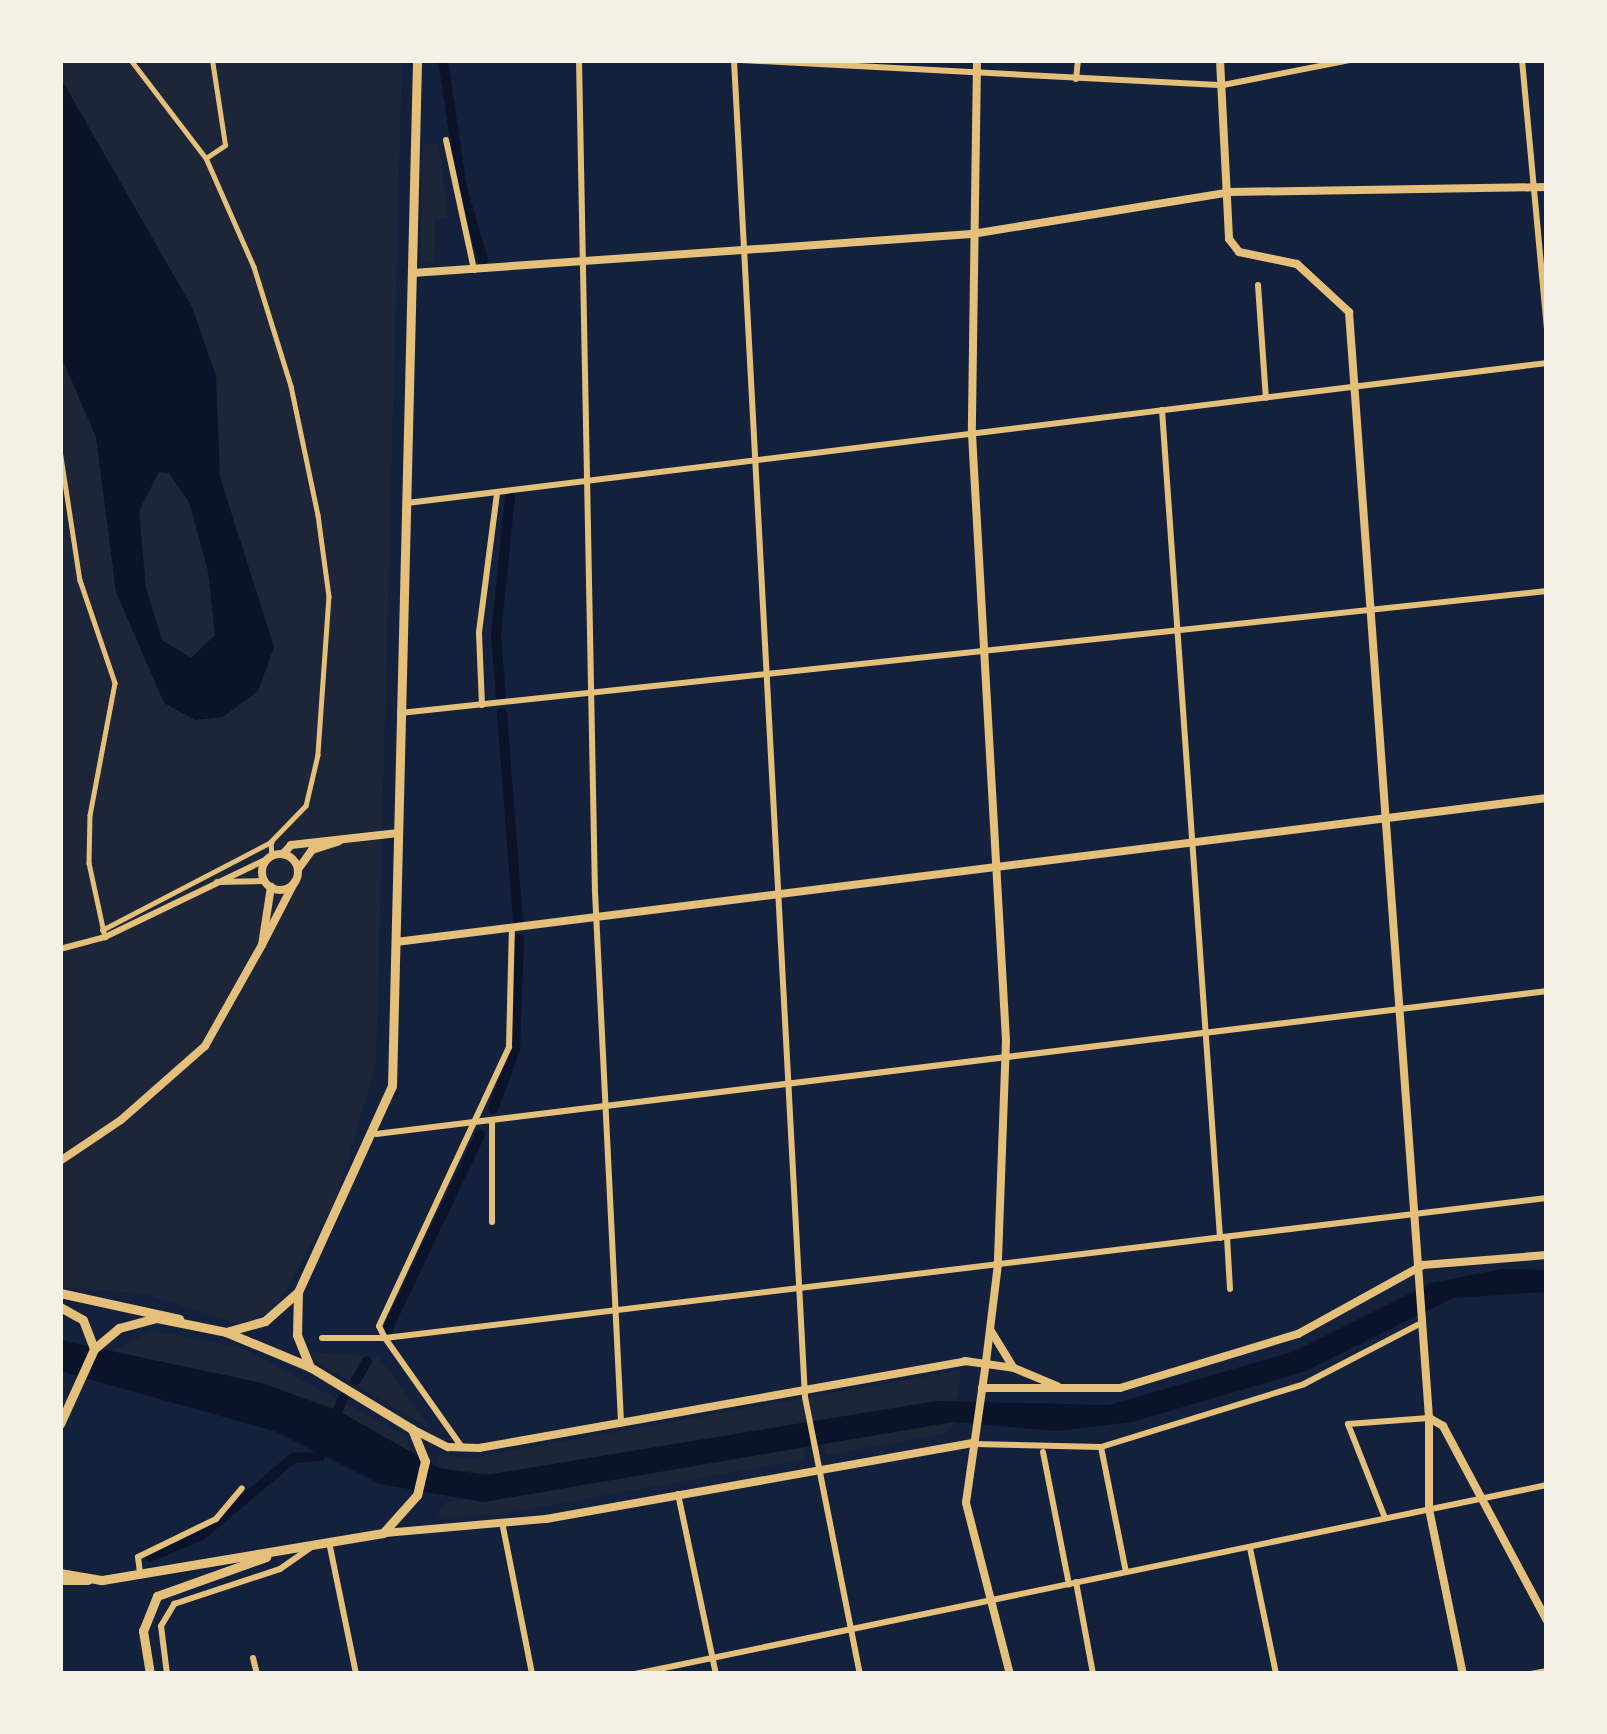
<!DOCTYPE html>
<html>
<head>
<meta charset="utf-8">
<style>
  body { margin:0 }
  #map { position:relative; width:1607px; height:1734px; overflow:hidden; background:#14213d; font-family:Figtree,sans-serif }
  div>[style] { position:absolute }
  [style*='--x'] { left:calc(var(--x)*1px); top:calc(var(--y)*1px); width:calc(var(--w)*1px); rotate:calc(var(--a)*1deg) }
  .green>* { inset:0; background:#1d2539 }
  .water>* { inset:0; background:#0b132b }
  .canal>* { height:10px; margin:-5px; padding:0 5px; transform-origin:5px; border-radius:5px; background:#0b132b }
  .pedestrian>* { height:4.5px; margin:-2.25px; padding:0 2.25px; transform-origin:2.25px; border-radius:2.25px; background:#e5c07b }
  .minor>* { height:6px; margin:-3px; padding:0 3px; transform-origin:3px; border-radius:3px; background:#e5c07b }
  .tertiary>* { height:8px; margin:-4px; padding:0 4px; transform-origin:4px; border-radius:4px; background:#e5c07b }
  .tertiary>.ring { margin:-4px; padding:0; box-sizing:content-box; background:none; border:8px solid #e5c07b; border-radius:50% }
  .secondary>* { height:8px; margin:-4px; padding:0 4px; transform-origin:4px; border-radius:4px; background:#e5c07b }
  .primary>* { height:9px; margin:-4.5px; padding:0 4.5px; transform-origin:4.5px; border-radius:4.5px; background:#e5c07b }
  .trunk>* { height:9px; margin:-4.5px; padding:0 4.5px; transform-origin:4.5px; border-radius:4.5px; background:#e5c07b }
  span { translate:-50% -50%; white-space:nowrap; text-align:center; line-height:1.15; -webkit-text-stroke:10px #f6f1e7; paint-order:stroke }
  .frame { position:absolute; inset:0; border:63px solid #f6f1e7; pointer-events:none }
</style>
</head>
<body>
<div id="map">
  <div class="green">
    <i style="clip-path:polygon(60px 60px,402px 60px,376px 1064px,336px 1200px,274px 1311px,239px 1324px,146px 1294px,60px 1287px)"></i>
    <i style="clip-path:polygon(423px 144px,439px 144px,448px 217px,435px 219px,434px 262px,420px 263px)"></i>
    <i style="clip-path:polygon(152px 1331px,240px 1347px,406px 1436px,411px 1454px,339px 1411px,109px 1352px)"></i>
    <i style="clip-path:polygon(309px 1352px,379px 1357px,432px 1430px,317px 1362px)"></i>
    <i style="clip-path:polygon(961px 1370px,957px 1399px,494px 1474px,439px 1468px,438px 1453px,465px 1459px)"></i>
    <i style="clip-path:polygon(956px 1421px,944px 1434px,826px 1455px,823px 1440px)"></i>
    <i style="clip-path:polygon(803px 1443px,805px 1459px,495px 1515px,437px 1516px,447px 1501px,519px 1496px)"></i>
  </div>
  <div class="water">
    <i style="clip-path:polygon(evenodd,60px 77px,192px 307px,216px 376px,220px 477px,274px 647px,258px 691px,223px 717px,195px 720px,164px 703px,116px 592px,96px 437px,60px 354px,60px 77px,159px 472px,169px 473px,189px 502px,208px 571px,215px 635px,191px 658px,162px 640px,146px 588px,139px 511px,159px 472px)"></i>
    <i style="clip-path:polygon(1502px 1269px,1547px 1270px,1547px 1292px,1453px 1298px,1306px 1371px,1132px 1422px,1058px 1431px,953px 1422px,483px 1502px,380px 1484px,274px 1431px,60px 1371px,60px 1340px,262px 1383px,339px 1411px,439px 1468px,486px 1475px,936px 1401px,1109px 1405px,1295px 1351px,1431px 1283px)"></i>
  </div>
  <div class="canal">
    <i style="--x:443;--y:60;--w:129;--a:81.6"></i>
    <i style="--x:462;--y:188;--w:75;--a:73.7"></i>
    <i style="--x:501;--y:696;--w:61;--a:-94.7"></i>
    <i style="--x:496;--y:635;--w:139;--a:-84.2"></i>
    <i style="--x:502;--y:713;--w:208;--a:85.6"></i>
    <i style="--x:493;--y:1109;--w:63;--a:-69.6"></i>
    <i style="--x:515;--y:1050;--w:111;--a:-87.9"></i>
    <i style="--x:387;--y:1330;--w:216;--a:-64.5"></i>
    <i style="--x:356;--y:1380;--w:22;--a:-60"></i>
    <i style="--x:338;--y:1410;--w:13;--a:-67"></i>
    <i style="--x:150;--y:1557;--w:56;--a:-22.9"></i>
    <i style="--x:202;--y:1535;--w:119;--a:-40.2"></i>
    <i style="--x:293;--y:1458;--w:27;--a:-4"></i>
  </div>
  <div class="pedestrian">
    <i style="--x:131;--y:60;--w:123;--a:52.6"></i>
    <i style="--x:206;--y:158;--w:119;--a:66.2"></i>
    <i style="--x:254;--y:267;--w:125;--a:72.7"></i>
    <i style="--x:291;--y:386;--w:132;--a:78.2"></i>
    <i style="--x:318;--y:515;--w:82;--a:82.3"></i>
    <i style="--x:329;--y:596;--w:159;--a:94"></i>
    <i style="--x:318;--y:755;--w:52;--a:103.2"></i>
    <i style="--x:306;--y:806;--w:50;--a:134.2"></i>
    <i style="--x:271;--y:842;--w:13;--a:86"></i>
    <i style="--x:206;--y:158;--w:23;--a:-34"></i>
    <i style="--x:225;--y:145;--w:86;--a:-98.7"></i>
    <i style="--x:60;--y:450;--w:132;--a:81.3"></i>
    <i style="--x:80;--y:580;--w:109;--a:71.2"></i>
    <i style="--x:115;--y:683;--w:134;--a:100.7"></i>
    <i style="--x:90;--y:815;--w:48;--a:91.2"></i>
    <i style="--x:89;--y:863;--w:76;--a:77.8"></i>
    <i style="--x:102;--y:930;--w:191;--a:-27.5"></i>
  </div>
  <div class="minor">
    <i style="--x:579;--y:60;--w:832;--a:88.9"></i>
    <i style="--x:595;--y:892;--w:531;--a:87.19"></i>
    <i style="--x:734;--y:60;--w:1339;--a:86.96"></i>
    <i style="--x:805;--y:1397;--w:282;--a:78.8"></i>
    <i style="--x:741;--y:60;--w:483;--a:3"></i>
    <i style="--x:1223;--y:85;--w:129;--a:-11.1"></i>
    <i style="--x:1522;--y:60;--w:272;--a:84.7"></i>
    <i style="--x:1076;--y:79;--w:19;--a:-84"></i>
    <i style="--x:446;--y:140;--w:133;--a:77.8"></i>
    <i style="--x:1258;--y:285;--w:113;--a:86"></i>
    <i style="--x:1162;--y:410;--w:830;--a:85.99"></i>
    <i style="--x:407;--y:503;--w:1149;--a:-7"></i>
    <i style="--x:482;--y:705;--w:73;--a:-92.4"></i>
    <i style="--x:479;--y:632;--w:139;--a:-82.6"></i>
    <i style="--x:400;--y:713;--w:1153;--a:-6.07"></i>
    <i style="--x:217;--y:882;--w:47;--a:-1.2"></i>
    <i style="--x:60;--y:949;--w:47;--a:-14.9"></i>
    <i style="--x:105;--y:937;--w:180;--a:-25.7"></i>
    <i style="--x:492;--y:1120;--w:102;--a:90"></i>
    <i style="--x:376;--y:1134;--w:1180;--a:-6.96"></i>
    <i style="--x:1227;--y:1237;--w:52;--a:86.7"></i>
    <i style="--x:322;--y:1338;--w:63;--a:0"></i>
    <i style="--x:385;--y:1338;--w:1170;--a:-6.87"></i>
    <i style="--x:385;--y:1338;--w:13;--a:-117"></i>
    <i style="--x:379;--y:1326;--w:308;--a:-65"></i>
    <i style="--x:509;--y:1047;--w:119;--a:-88.6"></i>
    <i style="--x:385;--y:1338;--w:133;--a:54.8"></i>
    <i style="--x:974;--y:1444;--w:127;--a:1.4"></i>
    <i style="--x:1101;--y:1447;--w:213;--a:-17.2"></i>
    <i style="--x:1304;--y:1384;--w:132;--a:-27.5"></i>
    <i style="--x:1101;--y:1447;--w:127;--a:78.7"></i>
    <i style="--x:1043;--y:1452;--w:135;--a:78.9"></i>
    <i style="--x:678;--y:1494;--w:184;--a:78.1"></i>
    <i style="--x:1385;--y:1518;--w:101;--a:-111.5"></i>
    <i style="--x:1348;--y:1424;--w:81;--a:-4.2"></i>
    <i style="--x:502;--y:1522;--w:155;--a:78.8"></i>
    <i style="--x:329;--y:1542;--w:135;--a:78.4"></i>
    <i style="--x:1250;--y:1548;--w:129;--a:78.3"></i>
    <i style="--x:140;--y:1573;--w:16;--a:-97"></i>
    <i style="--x:138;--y:1557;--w:87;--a:-26"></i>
    <i style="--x:216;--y:1519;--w:40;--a:-50"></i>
    <i style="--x:1076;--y:1582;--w:94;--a:79.5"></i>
    <i style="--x:253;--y:1658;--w:16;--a:76"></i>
    <i style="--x:167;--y:1674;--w:48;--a:-97.1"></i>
    <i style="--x:161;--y:1626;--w:26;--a:-59"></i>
    <i style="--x:174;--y:1604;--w:112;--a:-18.3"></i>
    <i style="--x:280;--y:1569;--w:38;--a:-35"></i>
    <i style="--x:635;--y:1674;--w:931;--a:-11.71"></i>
    <i style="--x:1531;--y:1674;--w:16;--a:-11"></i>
  </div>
  <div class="tertiary">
    <i style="--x:977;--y:60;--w:374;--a:90.8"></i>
    <i style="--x:972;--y:434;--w:608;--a:86.79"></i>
    <i style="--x:1006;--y:1041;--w:223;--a:92.1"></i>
    <i style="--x:998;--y:1264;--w:99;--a:97"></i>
    <i style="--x:1220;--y:60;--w:179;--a:87.1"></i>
    <i style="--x:1229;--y:239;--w:16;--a:52"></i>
    <i style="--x:1239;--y:252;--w:59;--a:11.7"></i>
    <i style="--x:1297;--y:264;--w:71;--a:42.7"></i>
    <i style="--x:1349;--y:312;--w:1109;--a:85.86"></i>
    <i style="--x:1429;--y:1418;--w:91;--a:90"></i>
    <i style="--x:1429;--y:1509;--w:168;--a:78.4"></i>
    <i style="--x:412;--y:273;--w:561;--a:-3.98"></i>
    <i style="--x:972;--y:234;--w:262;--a:-9.2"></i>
    <i style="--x:1231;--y:192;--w:316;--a:-0.9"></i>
    <i style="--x:283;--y:854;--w:12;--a:-48"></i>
    <i style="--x:291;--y:845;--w:108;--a:-6.4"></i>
    <i class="ring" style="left:262px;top:854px;width:28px;height:28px"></i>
    <i style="--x:299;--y:868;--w:22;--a:-54"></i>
    <i style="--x:312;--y:850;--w:28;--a:-18"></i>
    <i style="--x:396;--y:942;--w:1160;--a:-7.13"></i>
    <i style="--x:263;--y:943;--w:68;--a:-62.7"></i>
    <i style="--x:60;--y:1161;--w:73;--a:-33.9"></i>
    <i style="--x:121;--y:1120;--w:112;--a:-41.4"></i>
    <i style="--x:205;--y:1046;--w:116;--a:-60.6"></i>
    <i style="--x:262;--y:945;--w:59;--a:-81.2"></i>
    <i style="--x:1431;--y:1419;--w:14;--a:30"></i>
    <i style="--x:1443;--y:1426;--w:221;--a:61.9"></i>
    <i style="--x:60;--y:1581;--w:28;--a:0"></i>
  </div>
  <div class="secondary">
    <i style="--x:991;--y:1331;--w:42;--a:58.6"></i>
    <i style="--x:986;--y:1362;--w:142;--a:98.1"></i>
    <i style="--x:966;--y:1503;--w:177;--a:75.6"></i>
    <i style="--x:982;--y:1388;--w:138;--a:0"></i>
    <i style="--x:1120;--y:1388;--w:186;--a:-16.9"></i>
    <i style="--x:1298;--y:1334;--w:143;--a:-28.9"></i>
    <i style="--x:1423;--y:1265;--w:124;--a:-4.6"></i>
    <i style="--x:414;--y:1430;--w:38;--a:27"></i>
    <i style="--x:448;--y:1447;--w:31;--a:2"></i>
    <i style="--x:479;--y:1448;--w:494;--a:-10.1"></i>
    <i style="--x:965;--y:1361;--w:49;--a:8.1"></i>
    <i style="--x:1014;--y:1368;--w:47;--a:22.7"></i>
    <i style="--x:385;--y:1533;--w:162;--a:-5"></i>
    <i style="--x:546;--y:1519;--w:432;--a:-10.1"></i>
  </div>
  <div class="primary">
    <i style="--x:298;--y:1292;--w:43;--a:91.3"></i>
    <i style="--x:297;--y:1335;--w:35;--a:68"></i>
    <i style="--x:60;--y:1293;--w:122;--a:12.3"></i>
    <i style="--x:226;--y:1332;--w:41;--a:-15.8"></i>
    <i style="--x:265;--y:1321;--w:44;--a:-41.3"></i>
    <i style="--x:298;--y:1292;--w:226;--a:-65.5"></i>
    <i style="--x:392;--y:1086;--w:1026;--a:-88.6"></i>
  </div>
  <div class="trunk">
    <i style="--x:60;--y:1307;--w:26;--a:29"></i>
    <i style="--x:83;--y:1320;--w:31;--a:69"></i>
    <i style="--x:60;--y:1424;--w:82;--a:-65.6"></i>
    <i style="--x:94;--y:1349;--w:33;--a:-40"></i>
    <i style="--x:119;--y:1328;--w:39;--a:-15"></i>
    <i style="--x:157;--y:1318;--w:70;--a:11.5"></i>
    <i style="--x:226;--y:1332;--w:91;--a:22.6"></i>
    <i style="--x:310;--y:1367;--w:119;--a:31.3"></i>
    <i style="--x:412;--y:1429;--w:35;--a:68"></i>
    <i style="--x:425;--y:1461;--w:35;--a:103"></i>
    <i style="--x:417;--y:1495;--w:51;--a:131.8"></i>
    <i style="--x:383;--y:1533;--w:286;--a:170.5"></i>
    <i style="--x:101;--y:1580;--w:42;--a:-170.3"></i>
    <i style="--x:150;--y:1674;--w:44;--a:-99.2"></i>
    <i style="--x:143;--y:1631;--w:38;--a:-68"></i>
    <i style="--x:157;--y:1596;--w:116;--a:-19.7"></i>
  </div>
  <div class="frame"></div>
</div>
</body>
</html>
